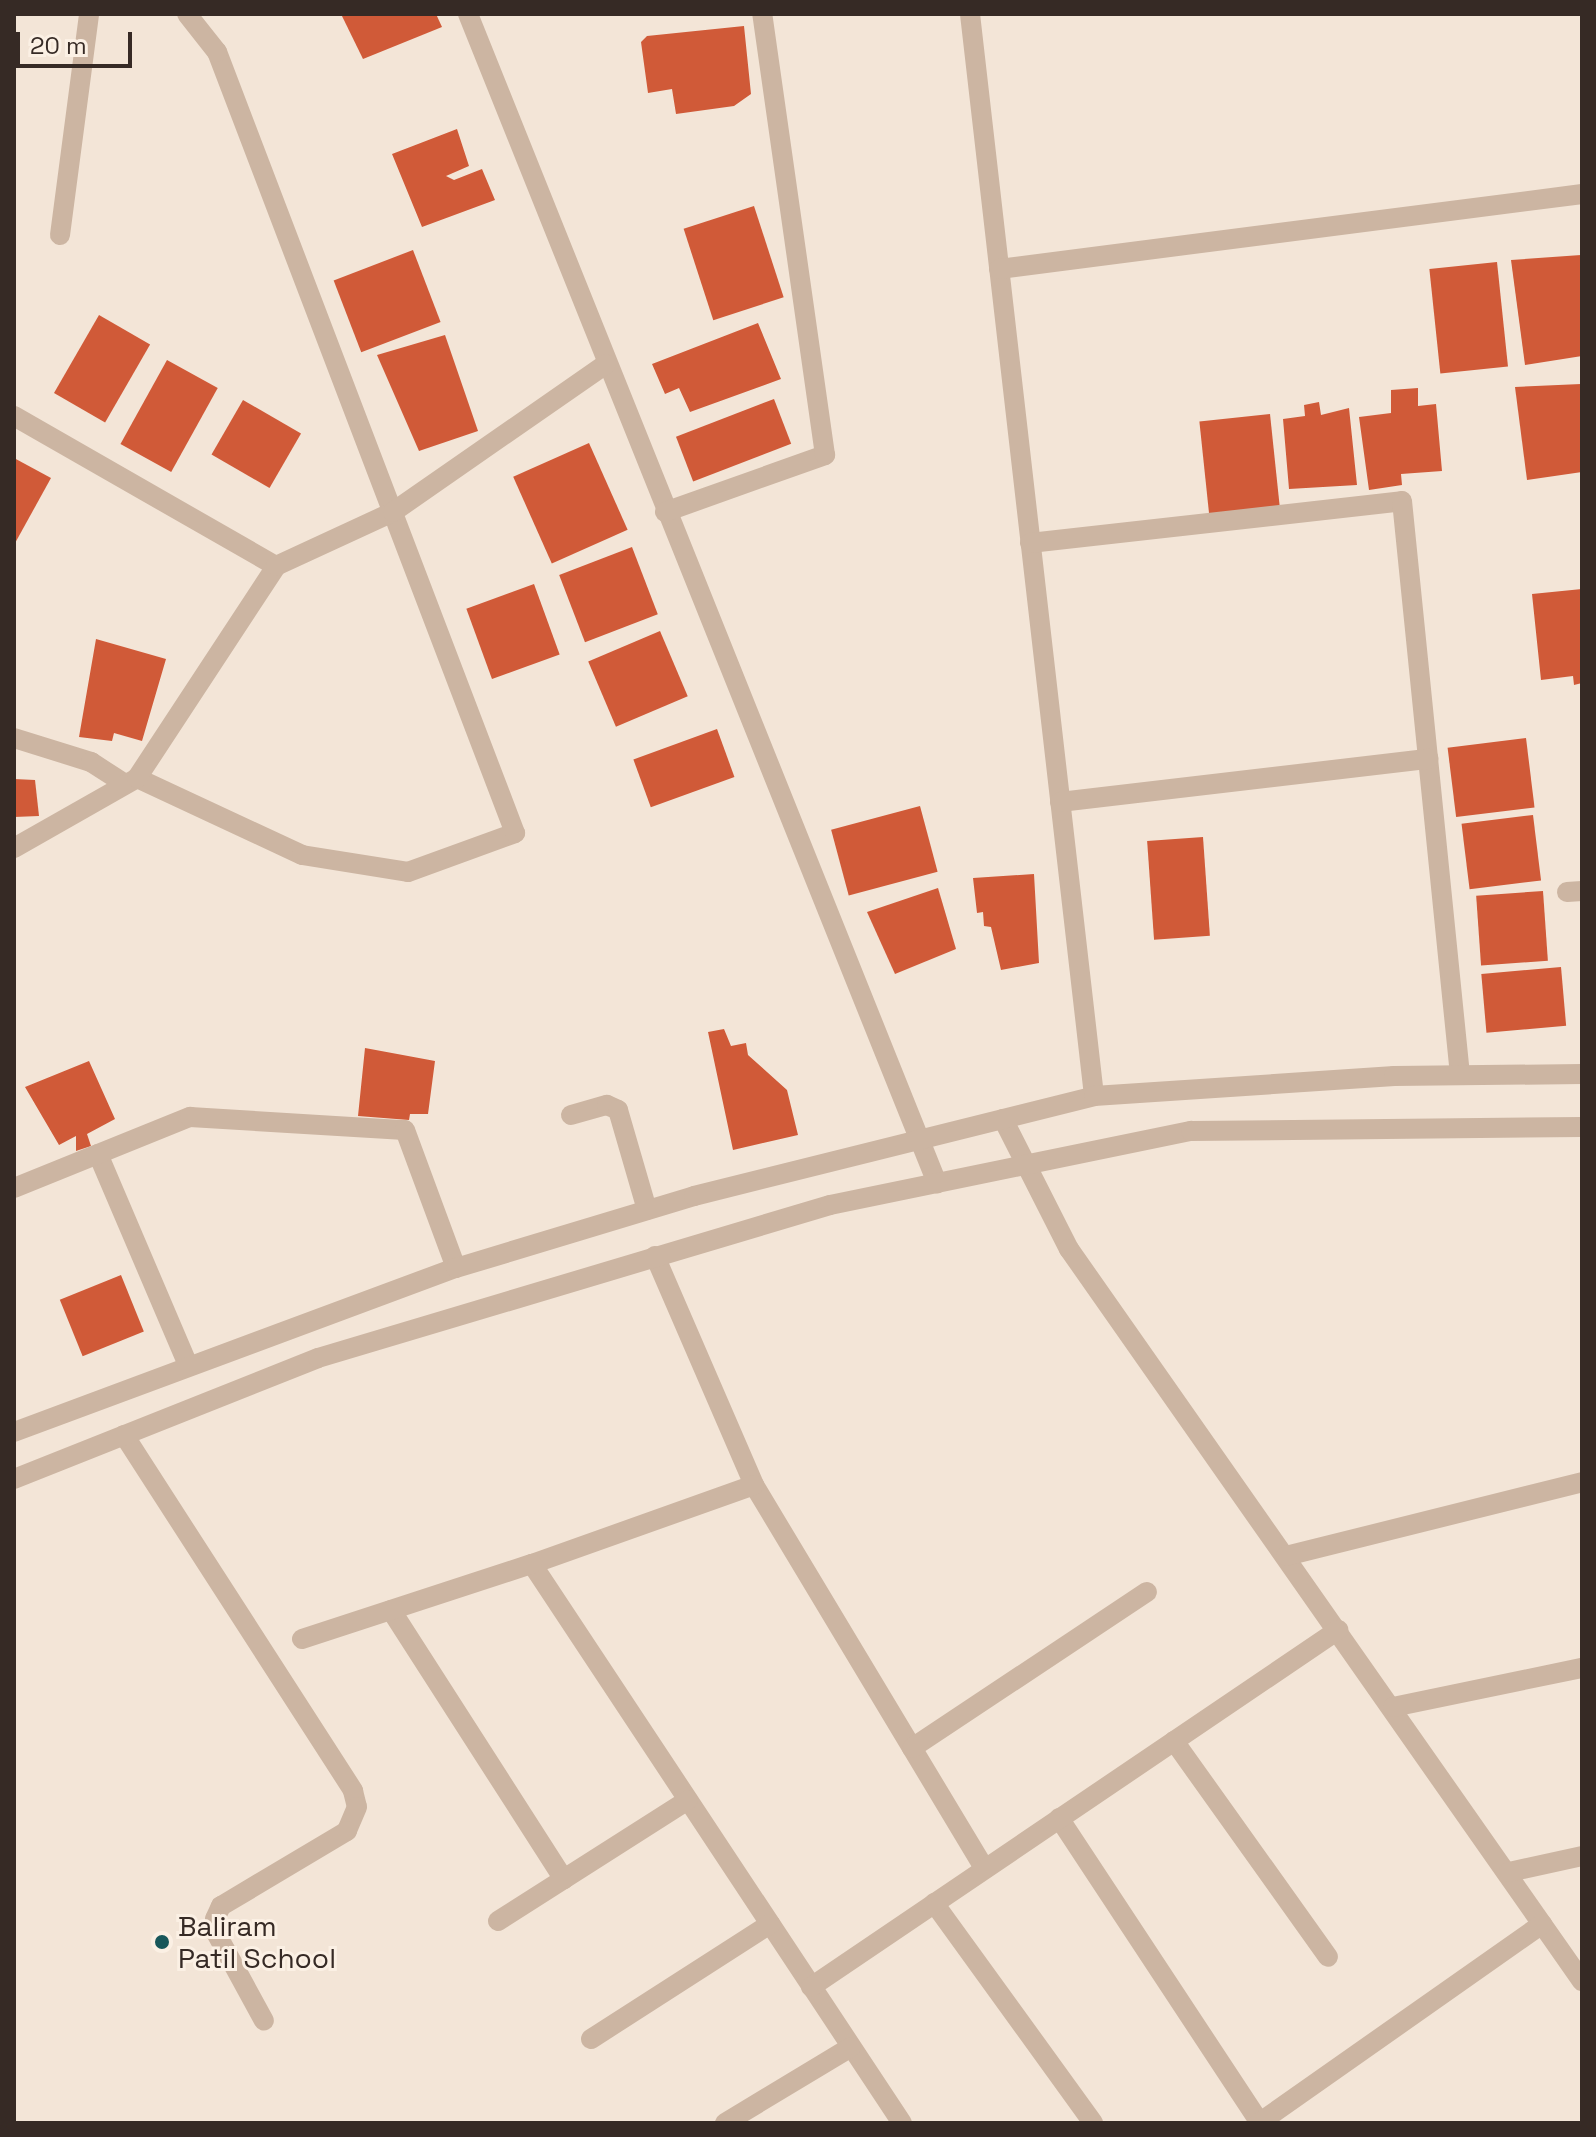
<!DOCTYPE html>
<html>
<head>
<meta charset="utf-8">
<style>
  body { margin:0 }
  #map { position:relative; width:1596px; height:2137px; overflow:hidden; background:#f3e5d7; font-family:"Space Grotesk",sans-serif }
  div>[style] { position:absolute }
  [style*='--x'] { left:calc(var(--x)*1px); top:calc(var(--y)*1px); width:calc(var(--w)*1px); rotate:calc(var(--a)*1deg) }
  .building>* { inset:0; background:#d05a38; transform-origin:0 0 }
  .minor>* { height:20px; margin:-10px; padding:0 10px; transform-origin:10px; border-radius:10px; background:#ccb5a2 }
  .dots>* { width:22px; height:22px; translate:-50% -50%; box-sizing:border-box; border:4px solid #fbf0e4; border-radius:50% }
  span { translate:-50% -50%; white-space:nowrap; text-align:center; line-height:1.15; -webkit-text-stroke:6px #fbf0e4; paint-order:stroke }
  .poi-label { font-size:28px; color:#362a25 }
  .left { translate:0 -50%; text-align:left }
  .frame { position:absolute; inset:0; border:16px solid #362a25; pointer-events:none }
  .scale { position:absolute; left:16px; top:32px; width:116px; height:36px; box-sizing:border-box; border:4px solid #362a25; border-top:0; padding-left:10px; font-size:24px; line-height:28px; white-space:nowrap; color:#362a25; -webkit-text-stroke:6px #fbf0e4; paint-order:stroke }
</style>
</head>
<body>
<div id="map">
  <div class="building">
    <i style="clip-path:polygon(341px 14px,436px 14px,442px 27px,363px 59px)"></i>
    <i style="clip-path:polygon(744px 26px,751px 94px,734px 106px,676px 114px,672px 89px,648px 93px,641px 42px,647px 36px)"></i>
    <i style="clip-path:polygon(457px 129px,469px 166px,446px 176px,454px 180px,482px 169px,495px 200px,422px 227px,392px 154px)"></i>
    <i style="left:754px;top:206px;width:96px;height:74px;rotate:72deg"></i>
    <i style="left:413px;top:250px;width:77px;height:85px;rotate:69deg"></i>
    <i style="clip-path:polygon(1581px 255px,1582px 356px,1525px 365px,1511px 260px)"></i>
    <i style="left:1497px;top:262px;width:105px;height:68px;rotate:84deg"></i>
    <i style="left:99px;top:315px;width:59px;height:90px;rotate:30deg"></i>
    <i style="clip-path:polygon(758px 323px,781px 379px,690px 412px,679px 388px,665px 394px,652px 364px)"></i>
    <i style="clip-path:polygon(445px 335px,478px 431px,419px 451px,377px 355px)"></i>
    <i style="left:167px;top:360px;width:58px;height:96px;rotate:29deg"></i>
    <i style="clip-path:polygon(1581px 384px,1582px 472px,1527px 480px,1515px 387px)"></i>
    <i style="clip-path:polygon(1418px 388px,1418px 406px,1436px 404px,1442px 471px,1401px 474px,1402px 485px,1369px 490px,1359px 417px,1391px 413px,1391px 390px)"></i>
    <i style="left:774px;top:399px;width:48px;height:105px;rotate:69deg"></i>
    <i style="left:243px;top:400px;width:67px;height:63px;rotate:30deg"></i>
    <i style="clip-path:polygon(1319px 402px,1321px 415px,1349px 408px,1357px 485px,1289px 489px,1283px 419px,1305px 416px,1304px 405px)"></i>
    <i style="left:1270px;top:414px;width:93px;height:71px;rotate:84deg"></i>
    <i style="left:589px;top:443px;width:95px;height:83px;rotate:66deg"></i>
    <i style="clip-path:polygon(14px 458px,51px 478px,14px 545px)"></i>
    <i style="left:632px;top:547px;width:72px;height:78px;rotate:69deg"></i>
    <i style="left:534px;top:584px;width:75px;height:72px;rotate:70deg"></i>
    <i style="clip-path:polygon(1582px 589px,1582px 683px,1574px 685px,1573px 676px,1541px 680px,1532px 594px)"></i>
    <i style="left:660px;top:631px;width:71px;height:78px;rotate:67deg"></i>
    <i style="clip-path:polygon(96px 639px,166px 659px,142px 741px,114px 733px,112px 741px,79px 737px)"></i>
    <i style="left:717px;top:729px;width:51px;height:89px;rotate:70deg"></i>
    <i style="left:1526px;top:738px;width:70px;height:79px;rotate:83deg"></i>
    <i style="clip-path:polygon(14px 779px,35px 780px,39px 816px,14px 817px)"></i>
    <i style="left:920px;top:806px;width:68px;height:92px;rotate:75deg"></i>
    <i style="left:1533px;top:815px;width:66px;height:72px;rotate:83deg"></i>
    <i style="left:1203px;top:837px;width:99px;height:56px;rotate:86deg"></i>
    <i style="clip-path:polygon(1034px 874px,1039px 963px,1001px 970px,991px 927px,984px 926px,983px 912px,977px 913px,973px 878px)"></i>
    <i style="clip-path:polygon(938px 888px,956px 949px,895px 974px,867px 912px)"></i>
    <i style="left:1543px;top:891px;width:70px;height:67px;rotate:86deg"></i>
    <i style="left:1561px;top:967px;width:59px;height:80px;rotate:85deg"></i>
    <i style="clip-path:polygon(724px 1029px,731px 1046px,746px 1043px,748px 1055px,787px 1090px,798px 1135px,733px 1150px,708px 1032px)"></i>
    <i style="clip-path:polygon(365px 1048px,435px 1061px,428px 1114px,410px 1114px,409px 1120px,358px 1116px)"></i>
    <i style="clip-path:polygon(89px 1061px,115px 1119px,87px 1134px,91px 1146px,76px 1151px,76px 1136px,59px 1145px,25px 1087px)"></i>
    <i style="left:121px;top:1275px;width:61px;height:66px;rotate:68deg"></i>
  </div>
  <div class="minor">
    <i style="--x:468;--y:14;--w:1260;--a:68.14"></i>
    <i style="--x:970;--y:14;--w:1089;--a:83.46"></i>
    <i style="--x:60;--y:235;--w:223;--a:-82.5"></i>
    <i style="--x:999;--y:269;--w:588;--a:-7.33"></i>
    <i style="--x:14;--y:416;--w:302;--a:29.8"></i>
    <i style="--x:665;--y:512;--w:170;--a:-19.6"></i>
    <i style="--x:825;--y:455;--w:445;--a:-98.1"></i>
    <i style="--x:1030;--y:543;--w:374;--a:-6.4"></i>
    <i style="--x:1402;--y:501;--w:577;--a:84.23"></i>
    <i style="--x:14;--y:738;--w:81;--a:17.3"></i>
    <i style="--x:91;--y:762;--w:40;--a:32.9"></i>
    <i style="--x:137;--y:778;--w:182;--a:25"></i>
    <i style="--x:302;--y:855;--w:107;--a:9.1"></i>
    <i style="--x:408;--y:872;--w:114;--a:-20"></i>
    <i style="--x:515;--y:833;--w:836;--a:-110.88"></i>
    <i style="--x:217;--y:52;--w:48;--a:-128.3"></i>
    <i style="--x:1060;--y:802;--w:371;--a:-6.7"></i>
    <i style="--x:14;--y:848;--w:142;--a:-29.6"></i>
    <i style="--x:137;--y:778;--w:254;--a:-56.7"></i>
    <i style="--x:276;--y:566;--w:129;--a:-24.8"></i>
    <i style="--x:393;--y:512;--w:259;--a:-34.8"></i>
    <i style="--x:1567;--y:892;--w:15;--a:-4"></i>
    <i style="--x:571;--y:1115;--w:37;--a:-16"></i>
    <i style="--x:607;--y:1105;--w:12;--a:24"></i>
    <i style="--x:618;--y:1110;--w:104;--a:73.8"></i>
    <i style="--x:1003;--y:1119;--w:146;--a:63.1"></i>
    <i style="--x:1069;--y:1249;--w:894;--a:54.98"></i>
    <i style="--x:98;--y:1154;--w:229;--a:66.9"></i>
    <i style="--x:14;--y:1188;--w:190;--a:-22"></i>
    <i style="--x:190;--y:1117;--w:215;--a:3.5"></i>
    <i style="--x:405;--y:1130;--w:147;--a:69.7"></i>
    <i style="--x:655;--y:1256;--w:249;--a:66.6"></i>
    <i style="--x:754;--y:1485;--w:448;--a:59"></i>
    <i style="--x:14;--y:1432;--w:471;--a:-20.4"></i>
    <i style="--x:456;--y:1268;--w:249;--a:-16.8"></i>
    <i style="--x:694;--y:1196;--w:412;--a:-14"></i>
    <i style="--x:1094;--y:1096;--w:301;--a:-3.8"></i>
    <i style="--x:1394;--y:1076;--w:188;--a:-0.6"></i>
    <i style="--x:124;--y:1435;--w:423;--a:57.2"></i>
    <i style="--x:353;--y:1791;--w:16;--a:76"></i>
    <i style="--x:357;--y:1807;--w:26;--a:113"></i>
    <i style="--x:347;--y:1831;--w:147;--a:149.2"></i>
    <i style="--x:221;--y:1906;--w:14;--a:115"></i>
    <i style="--x:215;--y:1919;--w:12;--a:90"></i>
    <i style="--x:215;--y:1931;--w:102;--a:61.4"></i>
    <i style="--x:14;--y:1479;--w:327;--a:-21.7"></i>
    <i style="--x:318;--y:1358;--w:534;--a:-16.64"></i>
    <i style="--x:830;--y:1205;--w:369;--a:-11.6"></i>
    <i style="--x:1191;--y:1131;--w:391;--a:-0.6"></i>
    <i style="--x:754;--y:1485;--w:236;--a:160.4"></i>
    <i style="--x:532;--y:1564;--w:670;--a:56.5"></i>
    <i style="--x:1286;--y:1556;--w:305;--a:-14"></i>
    <i style="--x:391;--y:1610;--w:320;--a:57.3"></i>
    <i style="--x:302;--y:1639;--w:242;--a:-18.1"></i>
    <i style="--x:1393;--y:1707;--w:193;--a:-11.7"></i>
    <i style="--x:1174;--y:1741;--w:265;--a:54.5"></i>
    <i style="--x:912;--y:1748;--w:282;--a:-33.6"></i>
    <i style="--x:1059;--y:1818;--w:365;--a:56.6"></i>
    <i style="--x:1509;--y:1872;--w:75;--a:-12.4"></i>
    <i style="--x:934;--y:1903;--w:271;--a:54.1"></i>
    <i style="--x:498;--y:1921;--w:225;--a:-32.5"></i>
    <i style="--x:811;--y:1987;--w:637;--a:-34.11"></i>
    <i style="--x:591;--y:2039;--w:213;--a:-32.7"></i>
    <i style="--x:725;--y:2123;--w:147;--a:-31.1"></i>
    <i style="--x:1259;--y:2123;--w:346;--a:-35.1"></i>
  </div>
  <div class="dots">
    <i style="left:162px;top:1942px;background:#18575a"></i>
  </div>
  <div class="poi-label">
    <span class="left" style="left:178px;top:1942px">Baliram<br>Patil School</span>
  </div>
  <div class="frame"></div>
  <div class="scale">20 m</div>
</div>
</body>
</html>
